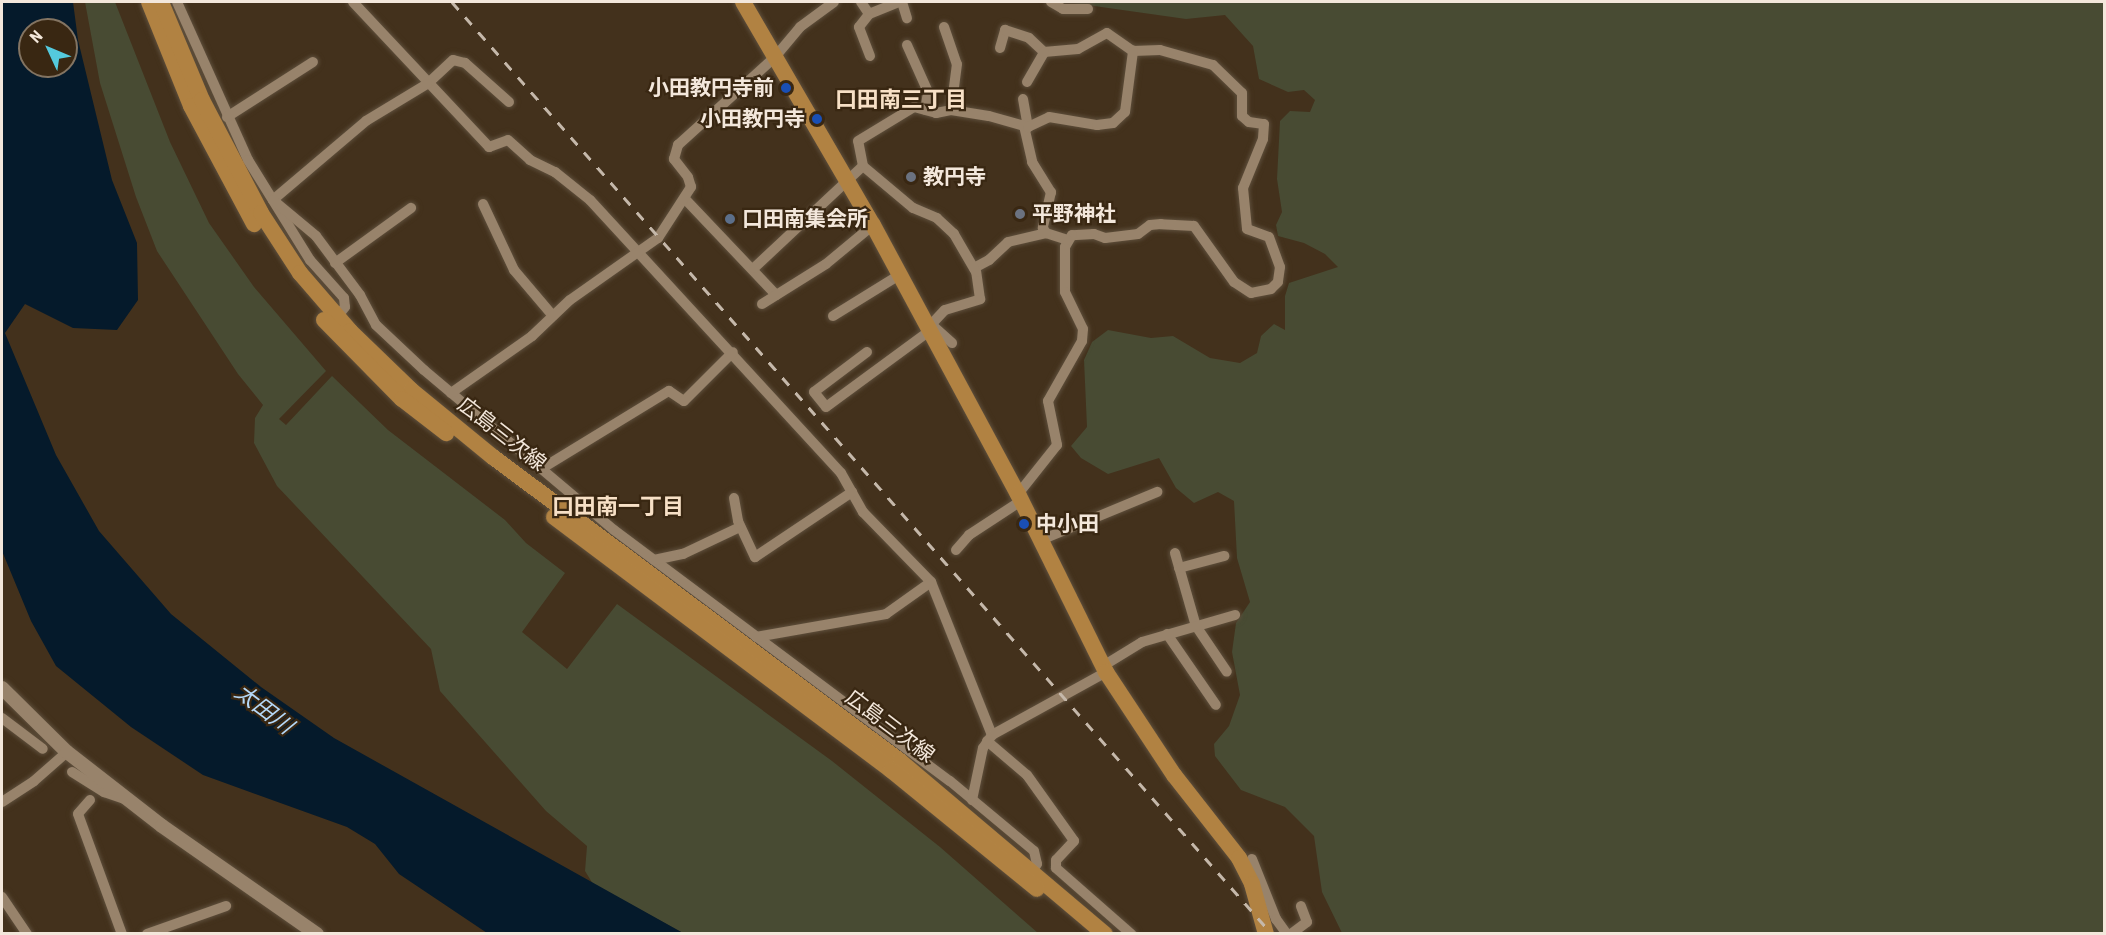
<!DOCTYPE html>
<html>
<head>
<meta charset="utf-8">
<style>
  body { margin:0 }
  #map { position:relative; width:2106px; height:935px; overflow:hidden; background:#43311c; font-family:"Roboto Condensed","Noto Sans JP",sans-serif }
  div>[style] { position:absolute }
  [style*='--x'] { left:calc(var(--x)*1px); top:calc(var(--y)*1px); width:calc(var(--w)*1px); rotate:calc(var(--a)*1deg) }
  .green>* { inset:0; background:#484b33 }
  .water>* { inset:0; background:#051a2b }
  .roads { filter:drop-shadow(0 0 2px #5e4f3c) drop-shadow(0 0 2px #5e4f3c) }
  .minor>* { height:10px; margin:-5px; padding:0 5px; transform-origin:5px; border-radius:5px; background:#98836b }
  .tertiary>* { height:14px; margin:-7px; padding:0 7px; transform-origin:7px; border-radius:7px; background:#98836b }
  .primary>* { height:16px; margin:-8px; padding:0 8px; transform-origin:8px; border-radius:8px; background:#b18242 }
  .rail>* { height:3px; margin-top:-1.5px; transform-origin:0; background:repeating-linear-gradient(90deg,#c5b8aa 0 10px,transparent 0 20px) }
  .dots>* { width:16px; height:16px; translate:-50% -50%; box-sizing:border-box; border:3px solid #392712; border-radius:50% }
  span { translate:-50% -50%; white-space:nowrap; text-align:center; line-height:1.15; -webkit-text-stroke:4.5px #392712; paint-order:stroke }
  .poi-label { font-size:21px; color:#f3e7db; font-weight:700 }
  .right { translate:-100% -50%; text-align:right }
  .left { translate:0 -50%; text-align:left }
  .street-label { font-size:21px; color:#f3e7db }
  .neighbourhood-label { font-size:22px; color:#f7e0c6; font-weight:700 }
  .water-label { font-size:22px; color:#b4d8f8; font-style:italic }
  .frame { position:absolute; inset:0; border:3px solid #f3e7db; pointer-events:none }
  .north { position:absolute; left:18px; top:18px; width:60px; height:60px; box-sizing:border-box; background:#392712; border:2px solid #837462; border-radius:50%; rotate:314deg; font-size:16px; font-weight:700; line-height:24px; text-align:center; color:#f3e7db }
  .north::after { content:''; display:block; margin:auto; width:21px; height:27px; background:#54cadd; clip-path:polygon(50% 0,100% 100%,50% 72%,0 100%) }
</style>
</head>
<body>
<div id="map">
  <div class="green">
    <i style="clip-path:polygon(85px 2px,115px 2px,170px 142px,209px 223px,254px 287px,326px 371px,279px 419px,286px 425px,332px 376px,388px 430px,505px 520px,526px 543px,565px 573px,522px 632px,567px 669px,617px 604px,832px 761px,940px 847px,1038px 933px,683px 933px,593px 884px,585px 871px,587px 846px,546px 811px,440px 691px,431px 649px,277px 486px,254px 443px,255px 418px,263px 405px,238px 374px,157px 251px,136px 197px,100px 83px)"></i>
    <i style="clip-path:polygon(1066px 2px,2104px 2px,2104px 933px,1342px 933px,1322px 892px,1314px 836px,1285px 807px,1241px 790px,1215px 756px,1214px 744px,1229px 726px,1240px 695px,1232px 652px,1236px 623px,1250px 602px,1237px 558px,1234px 501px,1218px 492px,1194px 503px,1176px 488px,1159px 458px,1108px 474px,1081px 458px,1071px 446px,1087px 427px,1084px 360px,1092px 342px,1108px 330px,1151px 338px,1173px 336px,1210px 358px,1240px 363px,1257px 353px,1261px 336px,1274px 324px,1285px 330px,1285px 296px,1289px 283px,1338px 267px,1325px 254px,1304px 243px,1278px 236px,1276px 225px,1282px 212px,1277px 179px,1280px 121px,1290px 111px,1310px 112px,1315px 100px,1304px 90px,1288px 92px,1259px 79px,1253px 46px,1225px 15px,1186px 19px)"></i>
  </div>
  <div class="water">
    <i style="clip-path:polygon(evenodd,2px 2px,73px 2px,78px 40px,112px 180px,137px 243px,138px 300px,117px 330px,73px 328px,25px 304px,5px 333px,56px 455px,99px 531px,171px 614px,261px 687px,334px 738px,683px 933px,487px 933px,399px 874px,375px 844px,347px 827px,203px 775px,131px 727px,56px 666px,31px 621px,2px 551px,2px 2px,30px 30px,66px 30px,66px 66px,30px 66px,30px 30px)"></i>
  </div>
  <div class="roads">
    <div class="minor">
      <i style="--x:177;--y:2;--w:173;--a:65.8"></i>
      <i style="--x:248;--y:160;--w:118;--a:58.2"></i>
      <i style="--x:310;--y:260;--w:51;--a:48.2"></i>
      <i style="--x:344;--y:298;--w:9;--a:84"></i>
      <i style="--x:345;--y:307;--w:18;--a:128"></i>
      <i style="--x:353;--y:2;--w:199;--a:46.8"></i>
      <i style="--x:489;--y:147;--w:20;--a:-20"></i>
      <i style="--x:508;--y:140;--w:30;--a:42"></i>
      <i style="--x:530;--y:160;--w:28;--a:26"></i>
      <i style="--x:555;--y:172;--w:45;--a:38.7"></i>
      <i style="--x:590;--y:200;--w:371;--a:47.4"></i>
      <i style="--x:841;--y:473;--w:45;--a:60.6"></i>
      <i style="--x:863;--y:512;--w:98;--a:45.8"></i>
      <i style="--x:931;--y:582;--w:165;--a:68.3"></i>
      <i style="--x:861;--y:2;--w:14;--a:56"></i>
      <i style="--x:902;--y:2;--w:17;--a:73"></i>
      <i style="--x:1051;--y:2;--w:14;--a:30"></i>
      <i style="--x:1063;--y:9;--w:25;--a:0"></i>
      <i style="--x:944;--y:27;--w:39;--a:71"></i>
      <i style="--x:957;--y:64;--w:46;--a:97.4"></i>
      <i style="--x:907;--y:45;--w:51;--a:65.9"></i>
      <i style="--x:928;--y:92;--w:18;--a:99"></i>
      <i style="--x:1000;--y:48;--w:19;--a:-74"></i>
      <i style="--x:1005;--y:30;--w:25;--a:18"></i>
      <i style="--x:1029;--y:38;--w:21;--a:43"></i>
      <i style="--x:1044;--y:52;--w:34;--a:-5"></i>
      <i style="--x:1078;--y:49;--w:33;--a:-29"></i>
      <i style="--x:1107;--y:33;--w:32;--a:35"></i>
      <i style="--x:1133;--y:51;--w:27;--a:-2"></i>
      <i style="--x:1160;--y:50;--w:55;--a:15.8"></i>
      <i style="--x:1213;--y:65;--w:40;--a:44"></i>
      <i style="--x:1242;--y:93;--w:23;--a:90"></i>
      <i style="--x:1242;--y:116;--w:9;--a:41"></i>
      <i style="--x:1249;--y:122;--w:15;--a:8"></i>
      <i style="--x:1264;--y:124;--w:15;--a:94"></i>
      <i style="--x:1263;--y:139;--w:53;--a:112.2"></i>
      <i style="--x:1243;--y:188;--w:41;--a:84.4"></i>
      <i style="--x:1247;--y:229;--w:23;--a:20"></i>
      <i style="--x:1269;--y:237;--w:32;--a:70"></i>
      <i style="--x:1280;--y:267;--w:15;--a:98"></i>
      <i style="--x:1278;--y:282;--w:10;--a:135"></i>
      <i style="--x:1271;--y:289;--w:20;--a:169"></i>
      <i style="--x:1251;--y:293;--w:20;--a:-147"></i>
      <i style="--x:1234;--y:282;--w:69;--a:-125.5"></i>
      <i style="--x:1194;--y:226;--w:33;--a:-177"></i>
      <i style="--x:1161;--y:224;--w:11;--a:175"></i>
      <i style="--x:1150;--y:225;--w:15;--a:143"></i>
      <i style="--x:1138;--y:234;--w:33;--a:173"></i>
      <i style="--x:1105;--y:238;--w:12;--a:-160"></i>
      <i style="--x:1094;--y:234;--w:22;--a:177"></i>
      <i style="--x:1072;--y:235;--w:14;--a:120"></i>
      <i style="--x:1065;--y:247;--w:45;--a:90"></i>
      <i style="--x:1065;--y:292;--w:41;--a:64.1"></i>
      <i style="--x:1083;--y:329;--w:12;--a:95"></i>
      <i style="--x:1082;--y:341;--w:69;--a:119.5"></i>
      <i style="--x:1048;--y:401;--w:45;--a:78.4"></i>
      <i style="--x:1057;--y:445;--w:63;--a:128.5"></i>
      <i style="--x:870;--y:56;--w:31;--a:-111"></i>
      <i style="--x:859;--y:27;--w:16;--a:-52"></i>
      <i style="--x:869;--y:14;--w:32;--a:-22"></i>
      <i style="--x:1027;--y:82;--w:34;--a:-60"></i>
      <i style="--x:1023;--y:99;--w:28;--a:80"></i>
      <i style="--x:509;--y:102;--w:59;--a:-138.4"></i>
      <i style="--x:465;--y:63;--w:12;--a:-166"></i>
      <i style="--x:453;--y:60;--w:35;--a:137"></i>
      <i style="--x:427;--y:84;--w:71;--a:148.8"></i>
      <i style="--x:366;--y:121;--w:122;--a:139.7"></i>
      <i style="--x:273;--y:200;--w:56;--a:39.9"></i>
      <i style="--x:316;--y:236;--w:74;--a:53.3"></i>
      <i style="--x:360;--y:295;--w:34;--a:62"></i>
      <i style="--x:376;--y:325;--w:66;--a:43.2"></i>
      <i style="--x:424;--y:370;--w:248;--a:40.1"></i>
      <i style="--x:614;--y:530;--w:419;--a:36.8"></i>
      <i style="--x:950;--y:781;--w:109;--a:39.8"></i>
      <i style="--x:1034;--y:851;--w:13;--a:77"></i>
      <i style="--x:1037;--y:864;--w:14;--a:126"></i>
      <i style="--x:227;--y:117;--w:102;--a:-32.6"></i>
      <i style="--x:1024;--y:126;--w:37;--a:77"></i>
      <i style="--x:1032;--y:162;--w:36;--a:58"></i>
      <i style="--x:1051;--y:192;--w:37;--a:103"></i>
      <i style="--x:1043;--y:228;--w:6;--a:59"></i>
      <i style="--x:1046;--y:233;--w:22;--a:18"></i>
      <i style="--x:686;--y:200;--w:131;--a:46.5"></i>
      <i style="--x:483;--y:204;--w:73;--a:64.8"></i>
      <i style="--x:514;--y:270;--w:60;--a:49.7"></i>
      <i style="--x:335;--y:263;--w:94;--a:-35.9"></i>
      <i style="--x:754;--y:268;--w:149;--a:-43.1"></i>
      <i style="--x:974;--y:268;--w:17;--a:-28"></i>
      <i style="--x:989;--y:260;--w:26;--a:-43"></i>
      <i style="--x:1008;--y:242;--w:39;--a:-13"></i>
      <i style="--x:762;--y:304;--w:75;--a:-32"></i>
      <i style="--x:826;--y:264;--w:61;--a:-39.7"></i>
      <i style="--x:833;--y:316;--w:78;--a:-31.8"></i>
      <i style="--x:932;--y:325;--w:27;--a:42"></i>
      <i style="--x:927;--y:329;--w:26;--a:-47"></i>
      <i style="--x:945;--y:310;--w:37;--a:-17"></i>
      <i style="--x:980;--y:299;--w:27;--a:-98"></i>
      <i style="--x:976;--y:272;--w:44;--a:-120.1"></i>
      <i style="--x:954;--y:234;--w:23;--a:-137"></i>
      <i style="--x:937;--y:218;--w:26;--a:-157"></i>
      <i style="--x:913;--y:208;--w:65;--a:-140"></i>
      <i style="--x:863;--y:166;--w:25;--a:-101"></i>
      <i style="--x:858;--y:141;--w:66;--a:-31.3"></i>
      <i style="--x:914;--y:107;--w:23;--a:15"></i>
      <i style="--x:936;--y:113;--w:15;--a:-11"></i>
      <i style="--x:951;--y:110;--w:38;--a:9"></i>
      <i style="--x:989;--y:116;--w:41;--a:15.8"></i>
      <i style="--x:1028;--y:127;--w:23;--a:-25"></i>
      <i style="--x:1049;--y:117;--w:49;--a:9.5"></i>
      <i style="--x:1097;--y:125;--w:16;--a:-7"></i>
      <i style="--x:1113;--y:123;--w:16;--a:-43"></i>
      <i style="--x:1125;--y:112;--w:62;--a:-82.5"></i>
      <i style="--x:867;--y:352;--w:66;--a:143"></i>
      <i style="--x:814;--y:392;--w:19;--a:51"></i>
      <i style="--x:826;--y:407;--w:127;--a:-36.3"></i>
      <i style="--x:451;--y:393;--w:99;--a:-35.1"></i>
      <i style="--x:532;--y:336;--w:52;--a:-43.5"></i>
      <i style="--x:570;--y:300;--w:108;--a:-35.2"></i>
      <i style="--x:658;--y:238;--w:61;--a:-57.1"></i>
      <i style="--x:691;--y:187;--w:10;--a:-107"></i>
      <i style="--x:688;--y:177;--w:23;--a:-128"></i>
      <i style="--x:674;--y:159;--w:15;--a:-74"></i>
      <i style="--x:678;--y:145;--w:131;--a:-42.2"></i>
      <i style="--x:775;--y:57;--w:39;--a:-50"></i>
      <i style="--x:800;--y:27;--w:42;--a:-36.3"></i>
      <i style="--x:541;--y:469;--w:150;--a:-31.4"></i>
      <i style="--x:669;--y:391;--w:18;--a:34"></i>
      <i style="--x:684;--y:401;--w:69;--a:-45"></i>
      <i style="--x:734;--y:498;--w:23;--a:80"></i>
      <i style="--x:738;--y:521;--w:40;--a:65"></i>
      <i style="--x:755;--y:557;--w:117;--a:-33.8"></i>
      <i style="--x:1041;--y:540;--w:126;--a:-22.5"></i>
      <i style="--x:956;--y:550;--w:20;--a:-49"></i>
      <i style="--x:969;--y:535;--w:62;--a:-33.2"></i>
      <i style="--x:1175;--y:553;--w:76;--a:74"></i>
      <i style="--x:1196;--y:626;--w:55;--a:56"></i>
      <i style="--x:654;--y:560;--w:30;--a:-12"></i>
      <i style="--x:683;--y:554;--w:63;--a:-25.3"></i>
      <i style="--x:1179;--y:568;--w:47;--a:-14.9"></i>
      <i style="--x:1167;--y:634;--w:86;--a:55.4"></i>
      <i style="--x:756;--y:637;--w:132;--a:-10"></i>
      <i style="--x:886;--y:614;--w:55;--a:-35.4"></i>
      <i style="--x:1103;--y:666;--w:46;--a:-31.6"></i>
      <i style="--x:1142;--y:642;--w:97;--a:-16.2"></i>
      <i style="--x:2;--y:718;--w:51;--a:37.1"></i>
      <i style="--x:987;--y:741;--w:52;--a:40.4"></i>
      <i style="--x:1027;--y:775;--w:81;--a:54.5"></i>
      <i style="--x:1074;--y:841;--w:26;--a:133"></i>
      <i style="--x:1056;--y:860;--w:8;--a:90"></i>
      <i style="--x:1056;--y:868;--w:100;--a:41.3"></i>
      <i style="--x:72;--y:772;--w:38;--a:32"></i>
      <i style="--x:104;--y:792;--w:21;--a:19"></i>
      <i style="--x:90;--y:800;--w:18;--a:131"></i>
      <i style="--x:78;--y:814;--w:128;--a:69.9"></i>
      <i style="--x:972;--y:800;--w:53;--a:-78.1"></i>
      <i style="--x:983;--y:748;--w:16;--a:-55"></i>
      <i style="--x:992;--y:735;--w:130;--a:-28.9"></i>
      <i style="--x:2;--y:802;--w:38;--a:-33"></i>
      <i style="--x:34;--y:781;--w:44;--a:-41.3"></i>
      <i style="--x:1252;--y:859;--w:65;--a:68.2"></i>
      <i style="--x:1276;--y:919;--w:19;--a:54"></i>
      <i style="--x:2;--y:897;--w:45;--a:56"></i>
      <i style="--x:147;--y:934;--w:84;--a:-19.5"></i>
      <i style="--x:1291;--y:934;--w:20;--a:-37"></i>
      <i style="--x:1307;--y:922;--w:17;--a:-111"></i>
    </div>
    <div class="tertiary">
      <i style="--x:2;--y:688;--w:91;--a:44.6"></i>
      <i style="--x:67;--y:752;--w:120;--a:37.9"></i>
      <i style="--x:162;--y:826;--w:189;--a:34.9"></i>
    </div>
    <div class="primary">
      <i style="--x:149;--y:2;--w:112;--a:68"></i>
      <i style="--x:191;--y:106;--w:134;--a:61.9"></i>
      <i style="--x:161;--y:2;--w:106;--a:67.3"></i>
      <i style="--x:202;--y:100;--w:127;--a:62.4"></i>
      <i style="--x:261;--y:213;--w:72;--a:57"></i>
      <i style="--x:300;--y:273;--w:77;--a:49.2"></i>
      <i style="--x:350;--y:331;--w:85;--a:44"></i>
      <i style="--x:411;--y:390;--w:106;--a:39.3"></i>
      <i style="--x:493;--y:457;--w:508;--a:36.76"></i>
      <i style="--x:900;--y:761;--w:268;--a:40.2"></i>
      <i style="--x:743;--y:2;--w:258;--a:59.8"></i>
      <i style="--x:873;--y:225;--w:306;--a:61.7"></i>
      <i style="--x:1018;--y:494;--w:199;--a:63.7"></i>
      <i style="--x:1106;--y:672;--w:123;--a:56.6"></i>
      <i style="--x:1174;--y:775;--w:105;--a:51.9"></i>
      <i style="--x:1239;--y:858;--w:29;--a:63"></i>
      <i style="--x:1252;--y:884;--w:52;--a:74.4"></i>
      <i style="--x:324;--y:320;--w:111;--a:45.4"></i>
      <i style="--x:402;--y:399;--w:56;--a:37.7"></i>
      <i style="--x:554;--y:517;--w:421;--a:36.9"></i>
      <i style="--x:891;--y:770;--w:188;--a:39.2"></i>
    </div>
  </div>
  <div class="rail">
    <i style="--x:452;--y:2;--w:1241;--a:48.66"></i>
  </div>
  <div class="dots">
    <i style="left:786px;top:88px;background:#1a4fb4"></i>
    <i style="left:817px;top:119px;background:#1a4fb4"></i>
    <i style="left:911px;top:177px;background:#6b7280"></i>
    <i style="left:1020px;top:214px;background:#6b7280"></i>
    <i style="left:730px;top:219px;background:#5c6f8a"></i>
    <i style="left:1024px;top:524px;background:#1a4fb4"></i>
  </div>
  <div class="poi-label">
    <span class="right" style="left:774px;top:88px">小田教円寺前</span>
    <span class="right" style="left:805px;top:119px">小田教円寺</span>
    <span class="left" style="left:923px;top:177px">教円寺</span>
    <span class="left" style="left:1032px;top:214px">平野神社</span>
    <span class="left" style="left:742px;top:219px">口田南集会所</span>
    <span class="left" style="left:1036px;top:524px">中小田</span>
  </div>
  <div class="street-label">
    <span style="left:502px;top:434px;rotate:38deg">広島三次線</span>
    <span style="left:890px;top:726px;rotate:37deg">広島三次線</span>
  </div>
  <div class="neighbourhood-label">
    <span style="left:901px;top:100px">口田南三丁目</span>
    <span style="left:618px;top:507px">口田南一丁目</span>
  </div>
  <div class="water-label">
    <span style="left:264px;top:709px;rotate:37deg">太田川</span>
  </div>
  <div class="frame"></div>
  <div class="north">N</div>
</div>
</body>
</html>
